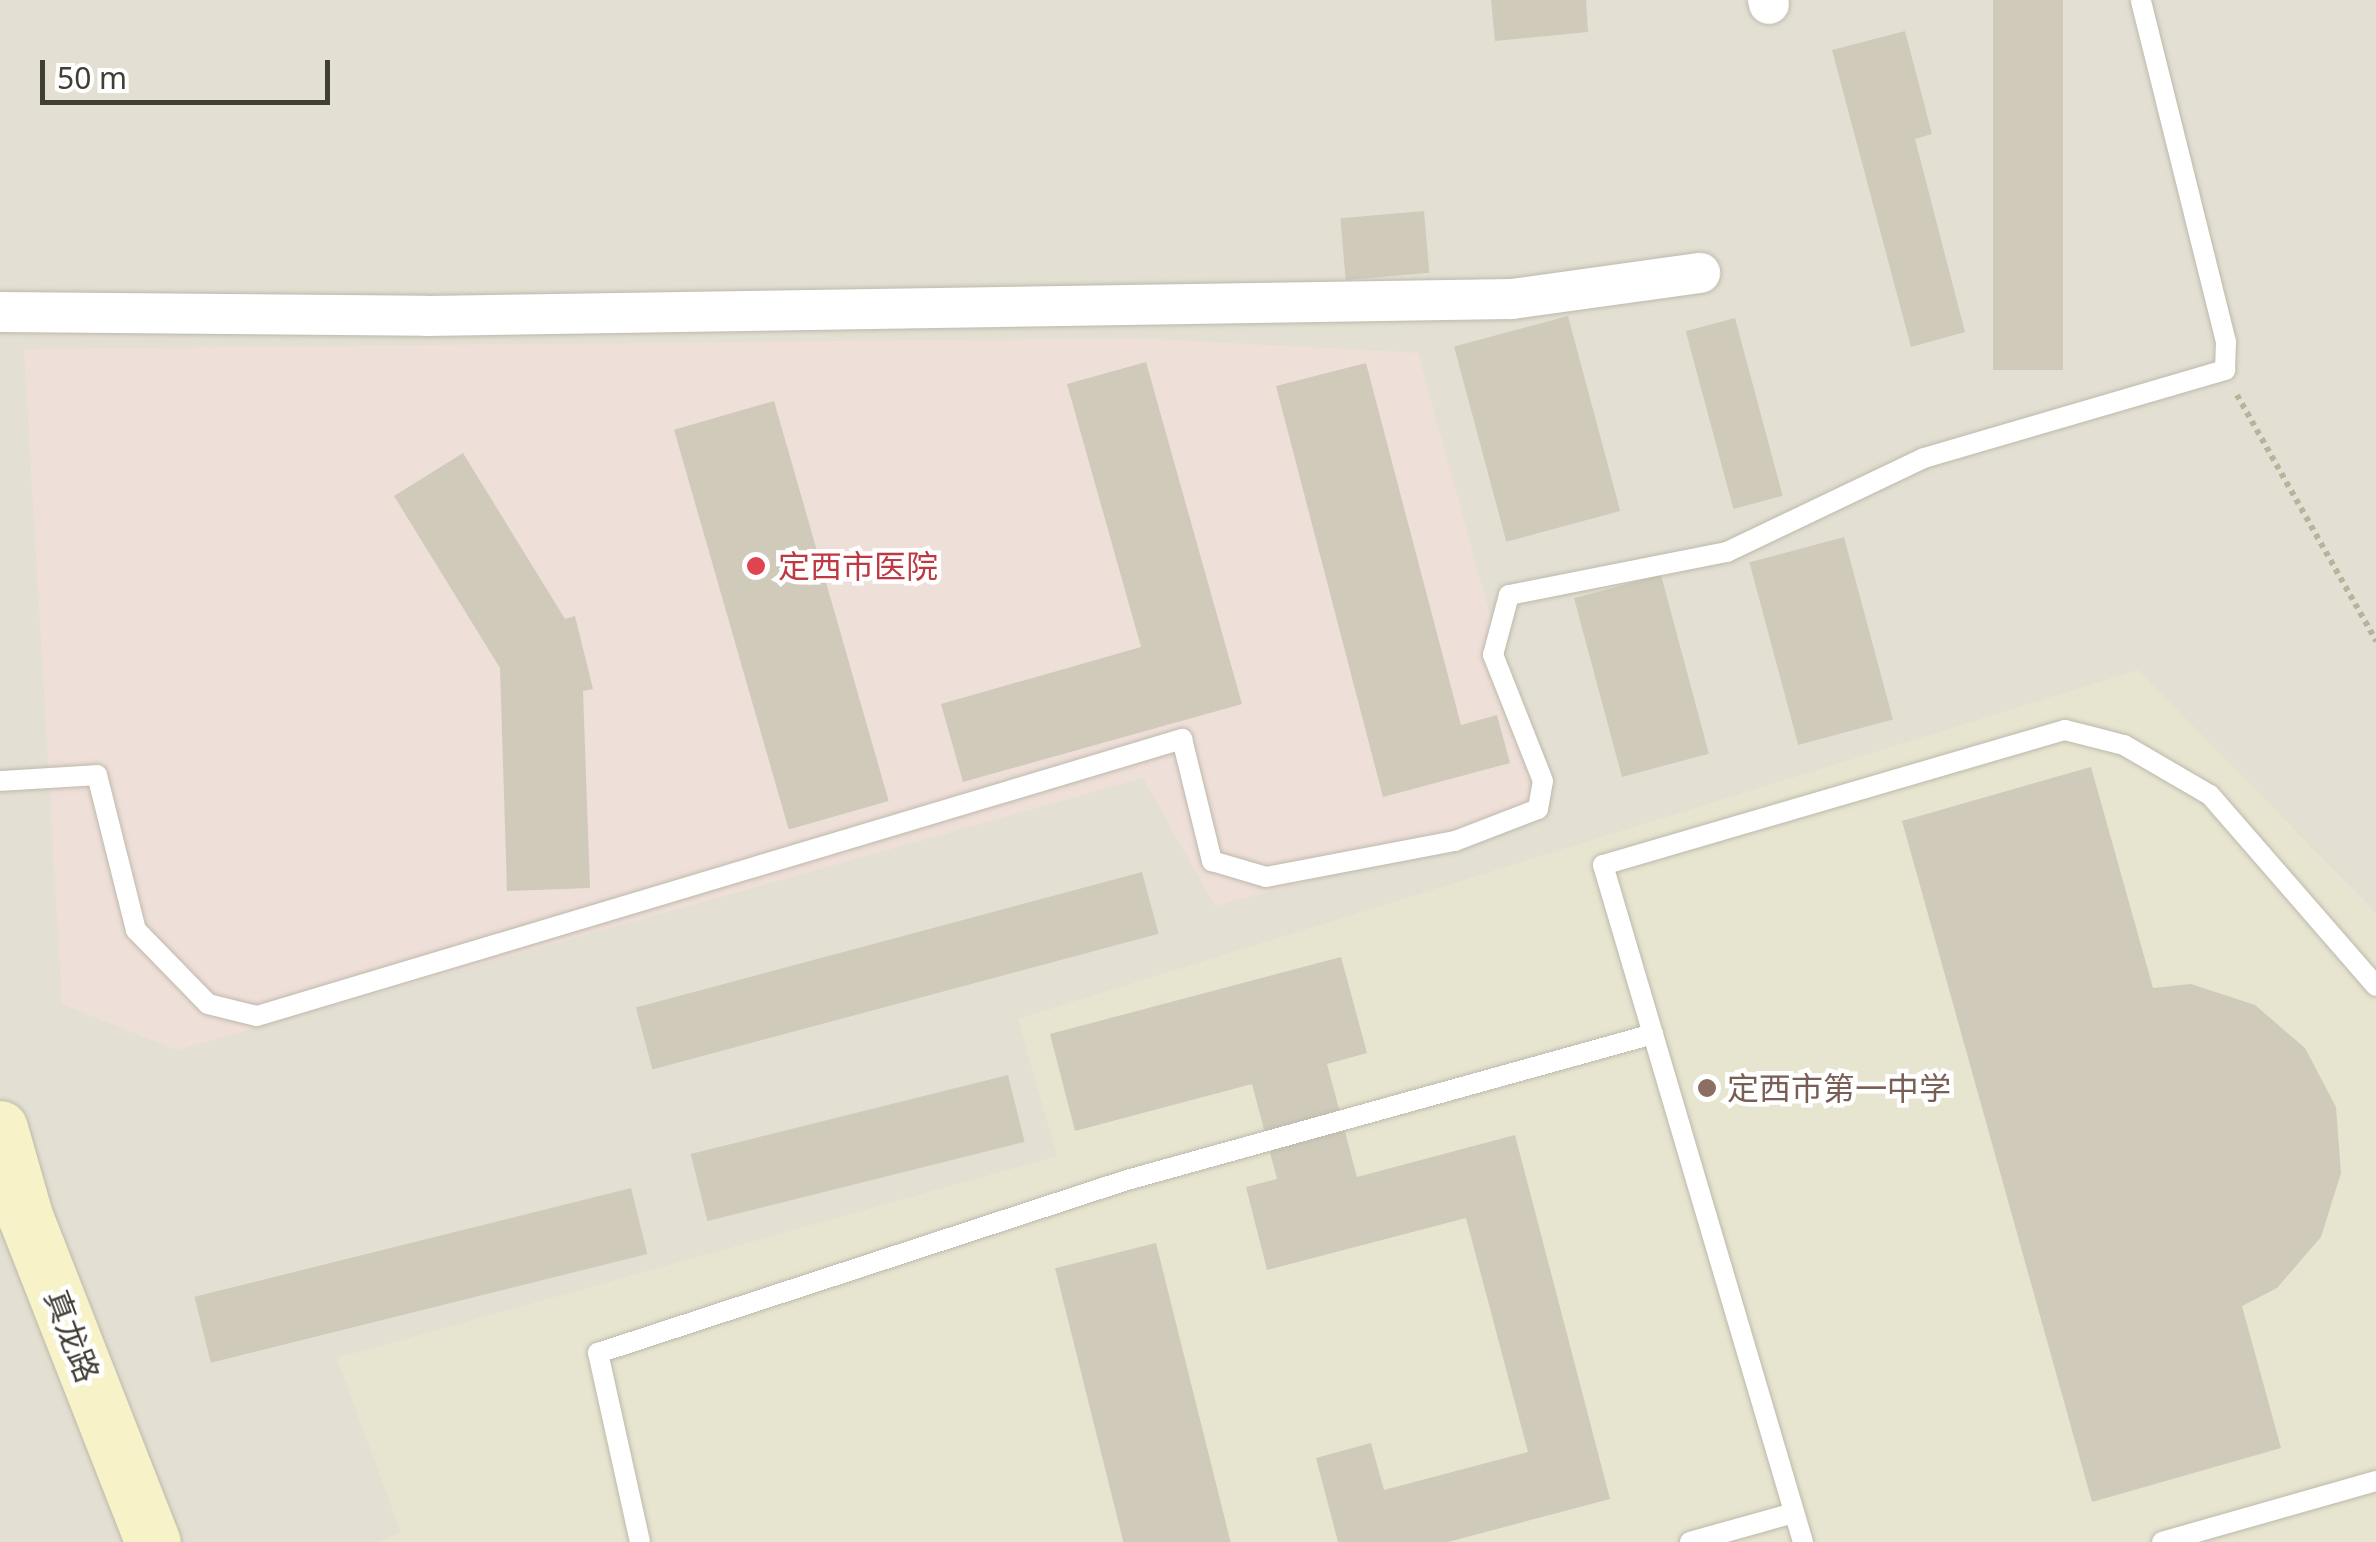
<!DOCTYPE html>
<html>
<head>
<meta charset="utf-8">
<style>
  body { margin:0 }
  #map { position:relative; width:2376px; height:1542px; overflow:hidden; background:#f0eee4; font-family:"Noto Sans","Noto Sans SC",sans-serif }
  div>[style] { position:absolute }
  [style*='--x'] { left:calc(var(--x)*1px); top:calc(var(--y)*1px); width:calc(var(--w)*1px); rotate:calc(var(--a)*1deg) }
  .residential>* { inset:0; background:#e3e0d3; transform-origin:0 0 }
  .education>* { inset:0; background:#e7e4d0 }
  .medical>* { inset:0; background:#efdfd9 }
  .building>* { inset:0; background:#d0cabb; transform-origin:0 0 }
  .path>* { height:6px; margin-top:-3px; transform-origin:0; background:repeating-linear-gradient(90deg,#bab39b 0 5px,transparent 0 10px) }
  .roads { filter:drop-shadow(0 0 2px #bdb9ab) drop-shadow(0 0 2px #bdb9ab) }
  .service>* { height:20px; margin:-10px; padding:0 10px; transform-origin:10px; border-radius:10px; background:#fff }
  .minor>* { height:40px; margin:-20px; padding:0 20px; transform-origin:20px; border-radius:20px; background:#fff }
  .secondary>* { height:55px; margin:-27.5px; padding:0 27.5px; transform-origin:27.5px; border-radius:27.5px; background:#f7f2c7 }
  .dots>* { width:28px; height:28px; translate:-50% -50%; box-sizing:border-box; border:5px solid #fff; border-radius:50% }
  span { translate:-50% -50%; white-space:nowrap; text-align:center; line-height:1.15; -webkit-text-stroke:9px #fff; paint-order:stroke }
  .health-label { font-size:32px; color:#be3a42 }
  .left { translate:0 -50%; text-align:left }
  .education-label { font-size:32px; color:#785e54 }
  .street-label { font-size:32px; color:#413e35 }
  .scale { position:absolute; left:40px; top:60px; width:290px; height:45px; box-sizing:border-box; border:5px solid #413e35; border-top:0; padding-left:12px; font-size:30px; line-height:35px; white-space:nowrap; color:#413e35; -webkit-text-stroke:8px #fff; paint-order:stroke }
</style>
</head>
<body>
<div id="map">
  <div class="residential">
    <i style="left:0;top:0;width:2376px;height:1542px"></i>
  </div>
  <div class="education">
    <i style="clip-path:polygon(2138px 670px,2376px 913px,2376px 1542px,378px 1542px,401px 1533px,337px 1358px,1057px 1156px,1018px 1019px)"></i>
  </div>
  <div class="medical">
    <i style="clip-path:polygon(1138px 338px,1418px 353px,1546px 819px,1215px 906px,1143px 778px,177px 1050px,62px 1004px,24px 349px)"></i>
  </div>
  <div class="building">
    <i style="clip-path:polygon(1491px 0,1586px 0,1588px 32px,1495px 41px)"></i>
    <i style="left:1993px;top:0;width:70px;height:370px"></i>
    <i style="clip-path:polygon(1905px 31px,1932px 134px,1915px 139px,1965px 332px,1911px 347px,1832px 50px)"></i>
    <i style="left:1424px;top:211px;width:62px;height:84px;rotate:85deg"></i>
    <i style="left:1568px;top:316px;width:202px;height:118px;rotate:75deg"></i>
    <i style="left:1735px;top:318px;width:184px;height:51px;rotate:75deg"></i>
    <i style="clip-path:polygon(1146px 362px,1242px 704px,963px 782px,941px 704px,1141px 647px,1067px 384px)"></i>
    <i style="clip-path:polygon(1366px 363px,1461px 725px,1497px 715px,1510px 763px,1383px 797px,1276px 386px)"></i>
    <i style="left:774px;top:401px;width:416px;height:104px;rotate:74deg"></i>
    <i style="clip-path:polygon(463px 453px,565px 619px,575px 616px,593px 689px,583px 691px,590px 888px,507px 891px,500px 668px,394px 496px)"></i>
    <i style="left:1844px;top:537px;width:189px;height:98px;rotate:75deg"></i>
    <i style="left:1661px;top:575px;width:185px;height:90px;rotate:75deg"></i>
    <i style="clip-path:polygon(2091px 767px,2153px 988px,2191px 984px,2255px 1005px,2305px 1048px,2336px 1107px,2341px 1173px,2321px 1237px,2277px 1288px,2242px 1306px,2281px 1448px,2092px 1502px,1902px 821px)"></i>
    <i style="left:1142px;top:872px;width:64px;height:524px;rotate:75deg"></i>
    <i style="clip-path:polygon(1341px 957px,1367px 1053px,1327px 1064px,1357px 1177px,1515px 1135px,1610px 1499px,1448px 1542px,1338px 1542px,1316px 1458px,1371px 1443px,1384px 1490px,1528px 1452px,1466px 1218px,1267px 1270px,1246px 1187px,1277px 1179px,1252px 1084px,1075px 1131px,1050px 1034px)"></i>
    <i style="left:1008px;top:1075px;width:69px;height:327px;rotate:76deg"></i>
    <i style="left:631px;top:1188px;width:68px;height:450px;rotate:76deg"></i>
    <i style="left:1156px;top:1243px;width:308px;height:104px;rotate:76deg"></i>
  </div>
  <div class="path">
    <i style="--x:2237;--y:395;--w:283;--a:60.5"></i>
  </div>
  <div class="roads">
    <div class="service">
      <i style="--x:0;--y:781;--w:97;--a:-3.5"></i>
      <i style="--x:97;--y:775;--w:160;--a:75.9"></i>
      <i style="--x:136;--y:930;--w:103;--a:45.8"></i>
      <i style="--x:208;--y:1004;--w:50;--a:13.8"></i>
      <i style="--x:257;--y:1016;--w:966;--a:-16.67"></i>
      <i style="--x:1182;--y:739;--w:126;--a:76.2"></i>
      <i style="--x:1212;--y:861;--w:56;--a:16.5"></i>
      <i style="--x:1266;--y:877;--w:192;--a:-10.8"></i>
      <i style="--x:1455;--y:841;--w:89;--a:-21.1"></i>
      <i style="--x:1538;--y:809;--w:28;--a:-80"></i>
      <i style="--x:1543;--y:781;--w:136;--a:-111.6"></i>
      <i style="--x:1493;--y:655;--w:62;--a:-75.1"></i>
      <i style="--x:1509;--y:595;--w:222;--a:-11.2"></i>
      <i style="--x:1727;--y:552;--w:218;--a:-25.5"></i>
      <i style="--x:1924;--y:458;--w:314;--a:-16.3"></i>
      <i style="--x:2225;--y:370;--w:28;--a:-88"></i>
      <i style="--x:2226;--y:342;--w:352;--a:-104"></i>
      <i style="--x:640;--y:1542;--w:194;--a:-102.5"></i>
      <i style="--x:598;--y:1353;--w:557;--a:-18.11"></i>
      <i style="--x:1127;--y:1180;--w:546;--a:-15.51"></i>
      <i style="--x:1690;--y:1542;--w:108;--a:-15.6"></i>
      <i style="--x:1803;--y:1542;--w:706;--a:-106.46"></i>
      <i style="--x:1603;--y:865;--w:481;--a:-16.3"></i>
      <i style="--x:2065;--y:730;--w:61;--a:14.3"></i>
      <i style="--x:2124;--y:745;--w:99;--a:30.2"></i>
      <i style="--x:2210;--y:795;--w:253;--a:49"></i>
      <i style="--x:2162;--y:1542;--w:223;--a:-15.9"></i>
    </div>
    <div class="minor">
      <i style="--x:1768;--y:0;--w:4;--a:76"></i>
      <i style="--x:0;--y:312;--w:426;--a:0.5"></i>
      <i style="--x:426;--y:316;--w:1086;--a:-0.9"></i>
      <i style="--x:1512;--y:299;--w:190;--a:-7.9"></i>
    </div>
    <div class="secondary">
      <i style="--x:0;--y:1128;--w:91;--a:74.1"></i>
      <i style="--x:25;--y:1216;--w:350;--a:68.6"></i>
    </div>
  </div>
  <div class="dots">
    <i style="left:756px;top:566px;background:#e0444e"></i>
    <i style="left:1707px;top:1088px;background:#8d6e63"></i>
  </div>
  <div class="health-label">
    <span class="left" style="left:778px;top:566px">定西市医院</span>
  </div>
  <div class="education-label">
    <span class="left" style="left:1727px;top:1088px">定西市第一中学</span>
  </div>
  <div class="street-label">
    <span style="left:72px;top:1336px;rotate:69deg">真龙路</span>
  </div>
  <div class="scale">50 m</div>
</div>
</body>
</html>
